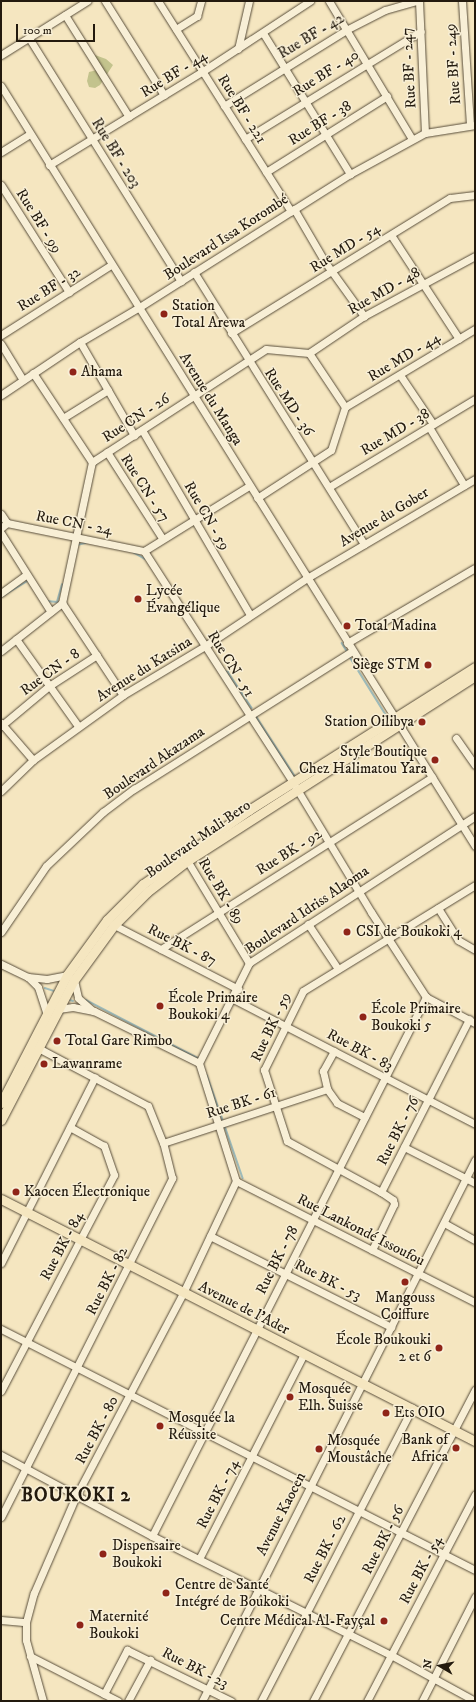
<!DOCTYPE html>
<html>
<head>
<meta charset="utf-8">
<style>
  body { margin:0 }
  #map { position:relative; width:476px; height:1702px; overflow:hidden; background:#f5e6c0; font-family:"IM FELL DW Pica",serif }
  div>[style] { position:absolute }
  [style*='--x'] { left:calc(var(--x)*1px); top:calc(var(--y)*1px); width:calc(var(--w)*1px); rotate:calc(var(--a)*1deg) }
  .green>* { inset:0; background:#c3c38d }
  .stream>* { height:1.5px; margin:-0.75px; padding:0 0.75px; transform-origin:0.75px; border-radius:0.75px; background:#a0bdbc }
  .roads { filter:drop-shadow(0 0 1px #584d3a) drop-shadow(0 0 1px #584d3a) }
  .minor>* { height:7px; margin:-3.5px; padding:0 3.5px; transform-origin:3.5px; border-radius:3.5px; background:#f8efd6 }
  .major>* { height:9px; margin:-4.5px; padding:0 4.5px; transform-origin:4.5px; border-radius:4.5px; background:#f5e6c0 }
  .dots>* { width:11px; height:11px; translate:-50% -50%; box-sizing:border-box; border:2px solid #f8efd6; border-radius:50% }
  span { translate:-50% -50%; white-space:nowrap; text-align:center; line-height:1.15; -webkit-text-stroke:3px #f8efd6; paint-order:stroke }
  .street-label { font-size:15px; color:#231a0e }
  .poi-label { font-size:15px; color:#231a0e }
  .left { translate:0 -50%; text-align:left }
  .right { translate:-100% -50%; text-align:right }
  .district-label { font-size:19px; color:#231a0e; font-weight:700; letter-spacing:1px }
  .frame { position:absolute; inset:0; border:2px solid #231a0e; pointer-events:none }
  .north { position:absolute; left:420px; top:1646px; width:40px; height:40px; -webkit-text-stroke:3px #f8efd6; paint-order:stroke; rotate:279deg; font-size:11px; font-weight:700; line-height:16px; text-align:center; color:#231a0e }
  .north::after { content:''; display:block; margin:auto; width:14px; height:18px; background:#231a0e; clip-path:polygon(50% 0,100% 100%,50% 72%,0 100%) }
  .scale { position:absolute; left:16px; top:24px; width:79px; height:18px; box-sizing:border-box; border:2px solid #231a0e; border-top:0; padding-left:5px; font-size:12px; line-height:14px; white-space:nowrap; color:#231a0e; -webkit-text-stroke:3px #f8efd6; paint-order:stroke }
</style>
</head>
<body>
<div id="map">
  <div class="green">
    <i style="clip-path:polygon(95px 55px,106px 59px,113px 65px,100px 85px,95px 88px,89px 87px,87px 81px,89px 72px,101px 69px,99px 63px,94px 61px)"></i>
  </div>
  <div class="stream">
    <i style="--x:77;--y:545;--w:9;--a:-13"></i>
    <i style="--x:133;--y:552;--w:14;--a:30"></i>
    <i style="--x:1;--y:597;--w:31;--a:-31"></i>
    <i style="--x:47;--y:601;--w:10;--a:6"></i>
    <i style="--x:57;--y:602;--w:18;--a:-74"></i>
    <i style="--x:342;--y:643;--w:9;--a:58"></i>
    <i style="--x:350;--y:657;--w:72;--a:58.1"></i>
    <i style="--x:225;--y:671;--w:3;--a:18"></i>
    <i style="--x:228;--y:672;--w:43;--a:56.3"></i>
    <i style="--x:256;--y:716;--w:72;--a:57"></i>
    <i style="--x:45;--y:988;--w:9;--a:18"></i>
    <i style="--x:70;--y:1000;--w:3;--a:18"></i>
    <i style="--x:86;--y:1000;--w:126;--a:27.4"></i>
    <i style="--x:207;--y:1075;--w:48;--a:70.4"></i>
    <i style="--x:225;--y:1126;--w:55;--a:70.9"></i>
  </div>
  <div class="roads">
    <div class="minor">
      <i style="--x:105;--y:1;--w:111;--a:57.9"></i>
      <i style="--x:158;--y:1;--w:249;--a:57.7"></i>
      <i style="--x:329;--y:1;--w:161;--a:59"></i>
      <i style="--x:419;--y:1;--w:132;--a:87.4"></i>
      <i style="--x:462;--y:1;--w:124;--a:86.3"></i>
      <i style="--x:65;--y:15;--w:120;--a:57.9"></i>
      <i style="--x:176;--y:29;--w:25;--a:-32"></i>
      <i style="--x:197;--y:16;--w:16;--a:-75"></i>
      <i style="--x:263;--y:33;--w:166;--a:58.3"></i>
      <i style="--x:29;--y:38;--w:287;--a:58"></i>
      <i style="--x:238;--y:49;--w:49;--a:-77.1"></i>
      <i style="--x:1;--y:55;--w:102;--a:-32.1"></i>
      <i style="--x:1;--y:86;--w:896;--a:58.05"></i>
      <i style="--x:224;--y:106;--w:144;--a:-31.9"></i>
      <i style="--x:346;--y:30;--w:44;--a:-27.1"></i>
      <i style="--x:385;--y:10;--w:33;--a:-16"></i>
      <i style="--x:245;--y:139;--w:206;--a:-31.5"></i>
      <i style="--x:1;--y:152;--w:34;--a:-32"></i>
      <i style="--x:49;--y:165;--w:180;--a:-31.4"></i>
      <i style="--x:203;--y:71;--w:128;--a:-33.2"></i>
      <i style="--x:266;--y:172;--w:143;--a:-32.1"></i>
      <i style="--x:1;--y:185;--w:127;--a:57.6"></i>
      <i style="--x:294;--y:209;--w:61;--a:59.7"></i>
      <i style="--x:325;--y:262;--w:67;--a:54.2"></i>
      <i style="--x:391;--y:235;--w:124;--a:56.8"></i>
      <i style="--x:194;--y:272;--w:321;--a:58"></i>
      <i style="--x:231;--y:333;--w:257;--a:-31.7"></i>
      <i style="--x:450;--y:198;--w:25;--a:-7"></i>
      <i style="--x:1;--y:335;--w:130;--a:-32.5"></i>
      <i style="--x:80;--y:342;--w:108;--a:59.9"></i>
      <i style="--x:1;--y:344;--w:42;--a:58.6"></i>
      <i style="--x:309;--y:353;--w:66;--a:-33.9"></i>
      <i style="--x:364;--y:316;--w:126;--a:-28.4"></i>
      <i style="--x:33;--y:373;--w:107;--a:56.5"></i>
      <i style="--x:400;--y:375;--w:59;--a:56"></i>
      <i style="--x:1;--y:395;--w:95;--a:-33.9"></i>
      <i style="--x:80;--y:342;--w:67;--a:-30.4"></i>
      <i style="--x:138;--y:308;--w:251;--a:-32.3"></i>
      <i style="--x:350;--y:174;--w:85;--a:-28.7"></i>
      <i style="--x:425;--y:133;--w:51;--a:-9.1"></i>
      <i style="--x:345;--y:407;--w:152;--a:-31"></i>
      <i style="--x:63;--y:418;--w:53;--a:-31.9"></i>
      <i style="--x:429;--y:427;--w:68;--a:58.9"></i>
      <i style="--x:142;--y:430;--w:214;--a:59.7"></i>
      <i style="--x:107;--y:452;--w:102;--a:57.4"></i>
      <i style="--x:92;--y:462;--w:207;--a:-33"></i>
      <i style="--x:266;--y:349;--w:43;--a:5.3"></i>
      <i style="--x:309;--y:353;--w:65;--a:56.3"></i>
      <i style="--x:345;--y:407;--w:45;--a:108"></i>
      <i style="--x:331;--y:450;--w:88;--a:147"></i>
      <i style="--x:329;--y:487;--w:170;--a:-31.1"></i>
      <i style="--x:1;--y:514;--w:11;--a:56"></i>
      <i style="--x:1;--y:528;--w:8;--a:-40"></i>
      <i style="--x:7;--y:523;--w:140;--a:11.6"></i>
      <i style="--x:1;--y:533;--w:93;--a:57.7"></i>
      <i style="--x:144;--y:551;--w:274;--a:57.2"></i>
      <i style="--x:292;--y:781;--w:153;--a:58.9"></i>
      <i style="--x:371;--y:912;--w:101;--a:57.1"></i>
      <i style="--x:426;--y:997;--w:55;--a:28"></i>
      <i style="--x:144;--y:551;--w:123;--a:-31.8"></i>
      <i style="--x:1;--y:593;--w:31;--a:-36"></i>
      <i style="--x:62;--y:603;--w:144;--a:-78"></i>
      <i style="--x:62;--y:603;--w:110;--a:56.5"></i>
      <i style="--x:16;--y:639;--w:107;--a:54.5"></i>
      <i style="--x:347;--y:643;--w:148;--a:-30.4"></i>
      <i style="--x:1;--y:651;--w:78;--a:-38.2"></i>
      <i style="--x:1;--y:723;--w:49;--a:49.1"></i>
      <i style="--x:1;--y:726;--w:62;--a:-39.8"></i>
      <i style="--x:49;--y:686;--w:57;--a:-32.9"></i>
      <i style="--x:456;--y:738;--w:33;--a:55"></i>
      <i style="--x:1;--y:791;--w:45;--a:-44.1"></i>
      <i style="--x:33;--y:760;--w:111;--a:-35.8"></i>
      <i style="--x:123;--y:695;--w:96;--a:-30.9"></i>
      <i style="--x:205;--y:646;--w:123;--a:-33.7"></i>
      <i style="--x:307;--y:578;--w:195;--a:-30.5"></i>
      <i style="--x:185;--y:857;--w:124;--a:58.9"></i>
      <i style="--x:438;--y:908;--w:38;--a:58"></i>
      <i style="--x:458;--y:940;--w:20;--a:30"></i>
      <i style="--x:308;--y:924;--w:54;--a:56.3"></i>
      <i style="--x:114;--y:925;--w:140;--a:27.3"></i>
      <i style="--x:1;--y:932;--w:80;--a:-55.7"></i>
      <i style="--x:46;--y:866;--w:79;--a:-43.5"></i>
      <i style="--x:103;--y:812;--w:39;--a:-37"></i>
      <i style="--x:134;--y:789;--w:258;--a:-32.3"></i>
      <i style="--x:161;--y:949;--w:321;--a:-32.4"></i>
      <i style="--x:1;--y:964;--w:30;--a:26"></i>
      <i style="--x:28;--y:977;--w:14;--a:45"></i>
      <i style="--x:38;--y:987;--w:29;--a:72"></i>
      <i style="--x:28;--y:977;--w:19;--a:6"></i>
      <i style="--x:47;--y:979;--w:20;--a:-11"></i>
      <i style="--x:74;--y:980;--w:18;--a:77"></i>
      <i style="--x:78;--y:998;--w:20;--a:41"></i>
      <i style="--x:233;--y:999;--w:272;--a:27.3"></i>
      <i style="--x:58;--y:1009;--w:15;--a:-8"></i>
      <i style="--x:73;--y:1007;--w:21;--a:11"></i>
      <i style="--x:94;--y:1011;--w:117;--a:26.3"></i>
      <i style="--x:334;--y:1051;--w:23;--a:119"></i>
      <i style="--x:323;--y:1071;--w:18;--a:77"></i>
      <i style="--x:327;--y:1089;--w:17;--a:54"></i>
      <i style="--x:337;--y:1103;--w:31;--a:27"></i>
      <i style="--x:163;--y:1143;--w:173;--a:-18.2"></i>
      <i style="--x:404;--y:1147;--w:80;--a:26.9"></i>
      <i style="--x:236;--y:1181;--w:124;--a:-107.4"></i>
      <i style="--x:199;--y:1063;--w:112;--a:-63.4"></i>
      <i style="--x:249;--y:963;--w:270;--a:-33"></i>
      <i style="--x:236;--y:1181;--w:268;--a:26.9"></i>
      <i style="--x:381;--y:1192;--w:107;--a:-151.5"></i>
      <i style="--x:287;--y:1141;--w:75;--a:-107.9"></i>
      <i style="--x:264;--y:1070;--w:88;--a:-63.7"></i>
      <i style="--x:303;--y:991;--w:202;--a:-31.6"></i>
      <i style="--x:444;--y:1223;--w:35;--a:29"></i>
      <i style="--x:210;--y:1236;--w:203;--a:26.7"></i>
      <i style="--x:372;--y:1250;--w:51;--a:-64.4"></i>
      <i style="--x:394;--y:1204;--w:4;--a:-104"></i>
      <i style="--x:393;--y:1200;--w:14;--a:-146"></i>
      <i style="--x:381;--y:1192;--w:194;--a:-63"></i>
      <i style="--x:1;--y:1263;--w:208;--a:-63.2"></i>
      <i style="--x:1;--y:1329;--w:532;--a:26.95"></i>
      <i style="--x:1;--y:1391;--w:244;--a:-62.4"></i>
      <i style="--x:114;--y:1175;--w:31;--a:-109"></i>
      <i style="--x:104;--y:1146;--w:39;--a:-151"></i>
      <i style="--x:1;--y:1455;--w:171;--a:28.2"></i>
      <i style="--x:152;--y:1536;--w:267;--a:26.5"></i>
      <i style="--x:391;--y:1655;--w:96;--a:28.7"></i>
      <i style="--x:1;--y:1517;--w:380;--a:-63.2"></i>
      <i style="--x:172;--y:1178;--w:36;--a:-104"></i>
      <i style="--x:163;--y:1143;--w:40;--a:-112"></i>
      <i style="--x:148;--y:1106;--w:124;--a:-152.2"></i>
      <i style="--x:152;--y:1536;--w:605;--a:-63.05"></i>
      <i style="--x:199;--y:1559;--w:230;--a:-62.9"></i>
      <i style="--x:1;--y:1620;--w:25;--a:5"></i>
      <i style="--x:30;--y:1656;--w:99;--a:27.1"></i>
      <i style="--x:104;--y:1694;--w:50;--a:-62.4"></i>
      <i style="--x:127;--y:1650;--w:116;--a:26.1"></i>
      <i style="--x:43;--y:1701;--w:63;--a:-105.6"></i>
      <i style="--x:26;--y:1640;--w:18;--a:-90"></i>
      <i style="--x:26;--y:1622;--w:30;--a:-75"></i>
      <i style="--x:34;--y:1593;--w:106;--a:-66.6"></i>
      <i style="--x:76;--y:1496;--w:229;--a:-62.2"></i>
      <i style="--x:183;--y:1293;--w:124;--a:-64.7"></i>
      <i style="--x:128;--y:1701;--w:47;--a:-61.8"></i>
      <i style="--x:202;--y:1701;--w:606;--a:-63.22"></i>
      <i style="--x:261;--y:1701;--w:330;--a:-62.7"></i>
      <i style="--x:313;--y:1701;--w:351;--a:-62.5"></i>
      <i style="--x:367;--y:1701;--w:233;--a:-62.4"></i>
      <i style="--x:422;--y:1701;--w:117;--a:-63"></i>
    </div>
    <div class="major">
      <i style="--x:1;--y:1103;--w:144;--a:-62.7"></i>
      <i style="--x:67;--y:975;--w:68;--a:-54"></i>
      <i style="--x:107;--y:920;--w:51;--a:-45"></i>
      <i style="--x:143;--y:884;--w:129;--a:-34.9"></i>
      <i style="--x:249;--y:810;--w:267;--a:-32.3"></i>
      <i style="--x:1;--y:1120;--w:158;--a:-62.5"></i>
      <i style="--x:74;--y:980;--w:68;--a:-54"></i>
      <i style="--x:114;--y:925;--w:47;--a:-45"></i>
      <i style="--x:147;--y:892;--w:51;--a:-37.8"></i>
      <i style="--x:187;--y:861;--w:342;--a:-32.7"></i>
      <i style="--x:1;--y:1199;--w:532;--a:27.05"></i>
    </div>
  </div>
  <div class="dots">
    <i style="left:164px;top:314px;background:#8f2418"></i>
    <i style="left:73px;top:372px;background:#8f2418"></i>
    <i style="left:138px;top:599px;background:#8f2418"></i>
    <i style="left:347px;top:626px;background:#8f2418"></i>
    <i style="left:428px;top:665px;background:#8f2418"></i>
    <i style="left:422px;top:722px;background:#8f2418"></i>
    <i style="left:435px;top:760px;background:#8f2418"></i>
    <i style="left:347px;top:932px;background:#8f2418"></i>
    <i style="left:160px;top:1006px;background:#8f2418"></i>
    <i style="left:363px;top:1017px;background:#8f2418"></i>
    <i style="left:57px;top:1041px;background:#8f2418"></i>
    <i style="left:44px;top:1064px;background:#8f2418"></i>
    <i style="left:16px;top:1192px;background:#8f2418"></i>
    <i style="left:405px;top:1282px;background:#8f2418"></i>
    <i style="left:439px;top:1348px;background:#8f2418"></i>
    <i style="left:290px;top:1397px;background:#8f2418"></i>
    <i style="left:386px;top:1413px;background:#8f2418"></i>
    <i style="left:160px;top:1426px;background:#8f2418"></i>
    <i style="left:456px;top:1448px;background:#8f2418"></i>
    <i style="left:319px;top:1449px;background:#8f2418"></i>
    <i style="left:103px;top:1554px;background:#8f2418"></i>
    <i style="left:166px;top:1593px;background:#8f2418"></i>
    <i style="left:384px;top:1621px;background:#8f2418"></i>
    <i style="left:80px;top:1625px;background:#8f2418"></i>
  </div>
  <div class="street-label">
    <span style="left:311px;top:36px;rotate:-31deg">Rue BF - 42</span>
    <span style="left:453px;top:64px;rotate:-94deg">Rue BF - 249</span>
    <span style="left:409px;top:68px;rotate:-93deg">Rue BF - 247</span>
    <span style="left:326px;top:73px;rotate:-32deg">Rue BF - 40</span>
    <span style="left:174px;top:74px;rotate:-32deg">Rue BF - 44</span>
    <span style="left:242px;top:109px;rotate:58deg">Rue BF - 221</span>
    <span style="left:320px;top:123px;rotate:-32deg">Rue BF - 38</span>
    <span style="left:116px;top:153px;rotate:58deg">Rue BF - 203</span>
    <span style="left:39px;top:221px;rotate:58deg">Rue BF - 99</span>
    <span style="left:226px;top:237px;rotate:-33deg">Boulevard Issa Korombé</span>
    <span style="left:345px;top:248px;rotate:-32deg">Rue MD - 54</span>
    <span style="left:49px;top:289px;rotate:-32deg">Rue BF - 32</span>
    <span style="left:384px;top:291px;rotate:-30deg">Rue MD - 48</span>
    <span style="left:404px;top:357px;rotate:-31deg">Rue MD - 44</span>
    <span style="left:211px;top:399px;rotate:58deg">Avenue du Manga</span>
    <span style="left:289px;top:402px;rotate:57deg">Rue MD - 36</span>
    <span style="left:136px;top:418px;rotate:-33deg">Rue CN - 26</span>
    <span style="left:395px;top:432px;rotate:-31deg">Rue MD - 38</span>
    <span style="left:145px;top:488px;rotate:57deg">Rue CN - 57</span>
    <span style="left:207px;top:516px;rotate:60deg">Rue CN - 59</span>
    <span style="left:384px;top:517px;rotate:-31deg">Avenue du Gober</span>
    <span style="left:74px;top:523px;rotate:11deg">Rue CN - 24</span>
    <span style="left:231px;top:664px;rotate:58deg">Rue CN - 51</span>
    <span style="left:144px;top:669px;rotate:-32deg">Avenue du Katsina</span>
    <span style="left:50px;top:672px;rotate:-36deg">Rue CN - 8</span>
    <span style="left:154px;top:763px;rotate:-34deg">Boulevard Akazama</span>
    <span style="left:198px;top:839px;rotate:-35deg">Boulevard Mali Bero</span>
    <span style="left:289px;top:852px;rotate:-32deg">Rue BK - 92</span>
    <span style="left:221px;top:891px;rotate:59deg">Rue BK - 89</span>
    <span style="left:307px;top:910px;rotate:-34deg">Boulevard Idriss Alaoma</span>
    <span style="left:182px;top:945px;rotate:27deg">Rue BK - 87</span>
    <span style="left:271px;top:1027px;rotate:-65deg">Rue BK - 59</span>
    <span style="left:360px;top:1050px;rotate:28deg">Rue BK - 83</span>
    <span style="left:241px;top:1103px;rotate:-18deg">Rue BK - 61</span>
    <span style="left:398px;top:1131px;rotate:-63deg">Rue BK - 76</span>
    <span style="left:361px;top:1230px;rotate:27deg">Rue Lankondé Issoufou</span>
    <span style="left:62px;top:1246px;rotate:-62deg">Rue BK - 84</span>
    <span style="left:277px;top:1260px;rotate:-63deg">Rue BK - 78</span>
    <span style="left:328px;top:1280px;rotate:27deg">Rue BK - 53</span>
    <span style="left:107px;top:1281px;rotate:-63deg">Rue BK - 82</span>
    <span style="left:244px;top:1308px;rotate:27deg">Avenue de l'Ader</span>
    <span style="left:97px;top:1430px;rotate:-62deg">Rue BK - 80</span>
    <span style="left:218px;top:1494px;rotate:-63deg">Rue BK - 74</span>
    <span style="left:281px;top:1514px;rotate:-63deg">Avenue Kaocen</span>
    <span style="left:383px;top:1540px;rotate:-63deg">Rue BK - 56</span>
    <span style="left:325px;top:1549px;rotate:-63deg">Rue BK - 62</span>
    <span style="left:421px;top:1570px;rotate:-62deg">Rue BK - 54</span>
    <span style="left:195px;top:1668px;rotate:27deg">Rue BK - 23</span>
  </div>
  <div class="poi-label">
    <span class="left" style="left:172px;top:314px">Station<br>Total Arewa</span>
    <span class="left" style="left:81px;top:372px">Ahama</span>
    <span class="left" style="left:146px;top:599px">Lycée<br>Évangélique</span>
    <span class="left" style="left:355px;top:626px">Total Madina</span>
    <span class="right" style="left:420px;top:665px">Siège STM</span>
    <span class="right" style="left:414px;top:722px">Station Oilibya</span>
    <span class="right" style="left:427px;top:760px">Style Boutique<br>Chez Halimatou Yara</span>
    <span class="left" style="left:356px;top:932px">CSI de Boukoki 4</span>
    <span class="left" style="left:168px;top:1006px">École Primaire<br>Boukoki 4</span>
    <span class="left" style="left:371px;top:1017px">École Primaire<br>Boukoki 5</span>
    <span class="left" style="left:65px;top:1041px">Total Gare Rimbo</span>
    <span class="left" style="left:52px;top:1064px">Lawanrame</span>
    <span class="left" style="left:24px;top:1192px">Kaocen Électronique</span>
    <span style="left:405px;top:1306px">Mangouss<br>Coiffure</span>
    <span class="right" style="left:431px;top:1348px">École Boukouki<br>2 et 6</span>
    <span class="left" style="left:298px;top:1397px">Mosquée<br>Elh. Suisse</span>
    <span class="left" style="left:394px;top:1413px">Ets OIO</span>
    <span class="left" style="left:168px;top:1426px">Mosquée la<br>Réussite</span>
    <span class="right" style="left:448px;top:1448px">Bank of<br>Africa</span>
    <span class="left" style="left:327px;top:1449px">Mosquée<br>Moustâche</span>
    <span class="left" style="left:112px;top:1554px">Dispensaire<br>Boukoki</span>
    <span class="left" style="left:175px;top:1593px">Centre de Santé<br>Intégré de Boukoki</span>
    <span class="left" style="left:89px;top:1625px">Maternité<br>Boukoki</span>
    <span class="right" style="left:375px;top:1621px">Centre Médical Al-Fayçal</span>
  </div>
  <div class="district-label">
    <span style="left:76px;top:1496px">BOUKOKI 2</span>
  </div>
  <div class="frame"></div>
  <div class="north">N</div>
  <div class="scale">100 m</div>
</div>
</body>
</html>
